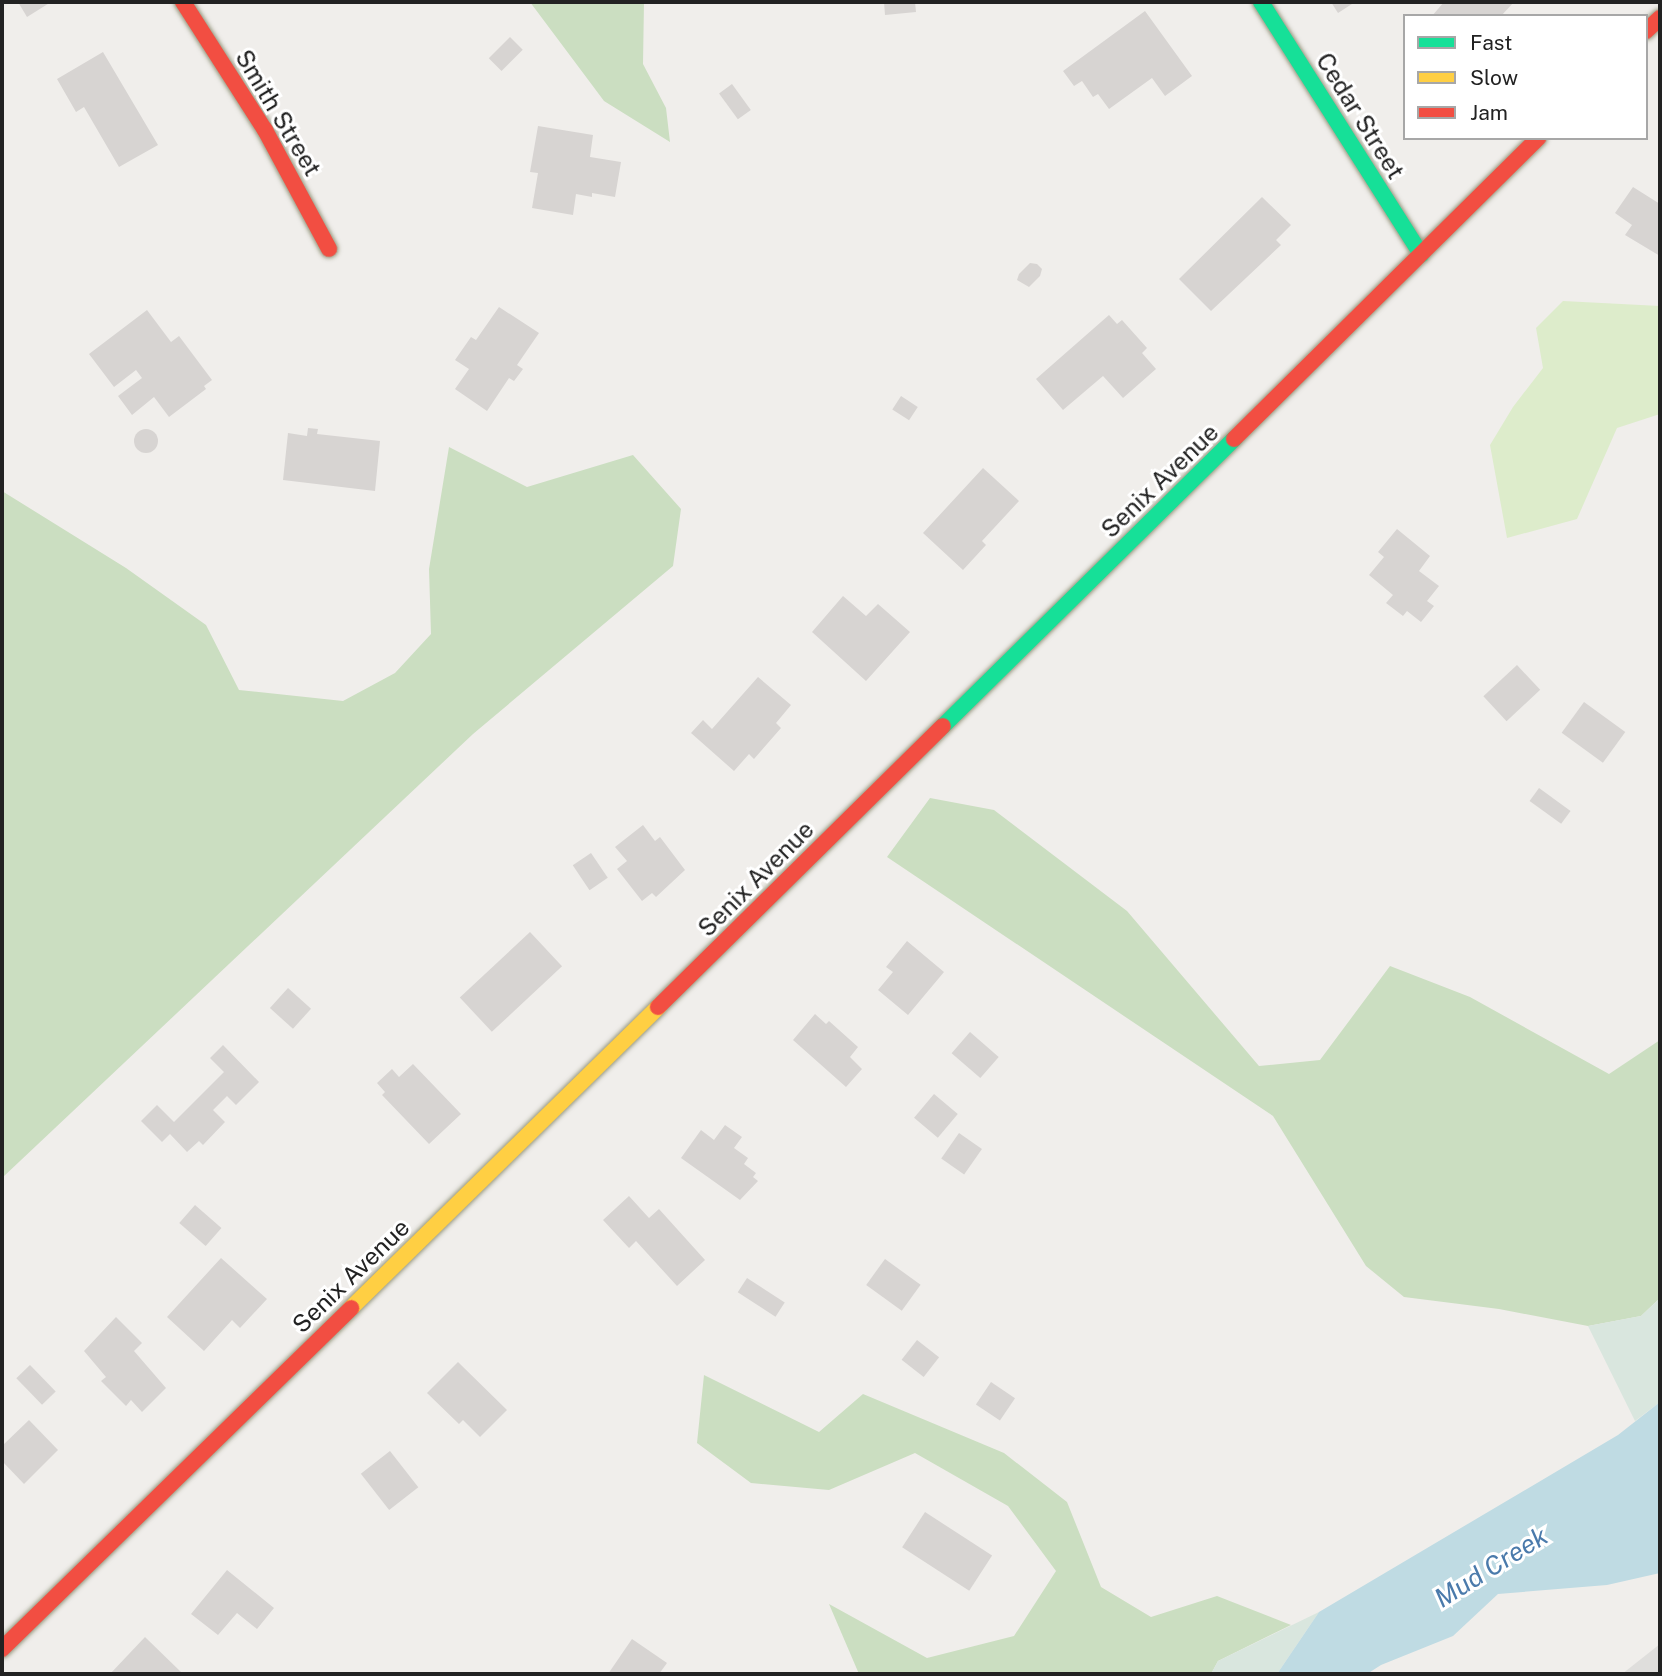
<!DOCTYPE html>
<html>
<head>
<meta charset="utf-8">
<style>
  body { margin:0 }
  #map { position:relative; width:1662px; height:1676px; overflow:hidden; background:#f0eeeb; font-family:"Public Sans",sans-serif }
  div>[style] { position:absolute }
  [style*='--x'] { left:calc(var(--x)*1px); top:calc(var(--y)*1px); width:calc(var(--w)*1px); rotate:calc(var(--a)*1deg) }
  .residential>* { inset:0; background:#dfdedc }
  .grass>* { inset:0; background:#ddeccb }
  .forest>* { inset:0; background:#cbdec1 }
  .wetland>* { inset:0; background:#d9e6de }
  .water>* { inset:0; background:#bfdbe3 }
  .building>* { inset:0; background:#d7d4d2; transform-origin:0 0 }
  .round { border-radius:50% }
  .roads { filter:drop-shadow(0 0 2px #999a82) drop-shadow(0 0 2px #999a82) }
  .fast>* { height:16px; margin:-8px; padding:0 8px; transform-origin:8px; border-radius:8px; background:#16e098 }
  .slow>* { height:16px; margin:-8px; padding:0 8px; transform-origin:8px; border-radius:8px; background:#ffcf43 }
  .jam>* { height:16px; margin:-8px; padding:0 8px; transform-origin:8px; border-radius:8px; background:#f24e42 }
  span { translate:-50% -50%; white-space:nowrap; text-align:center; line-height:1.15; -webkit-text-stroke:6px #fff; paint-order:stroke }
  .street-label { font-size:24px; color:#222 }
  .water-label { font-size:26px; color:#4a7aab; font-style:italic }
  .frame { position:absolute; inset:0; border:4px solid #222; pointer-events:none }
  .legend { position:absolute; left:1403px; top:14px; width:245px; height:126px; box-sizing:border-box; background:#fff; border:2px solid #a7a7a7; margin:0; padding:9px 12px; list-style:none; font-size:21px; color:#222 }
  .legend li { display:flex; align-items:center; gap:14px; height:35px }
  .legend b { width:35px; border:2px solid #a7a7a7 }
</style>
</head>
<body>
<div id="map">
  <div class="residential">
    <i style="clip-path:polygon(1660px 1644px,1660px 1674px,1622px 1674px)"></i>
  </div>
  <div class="grass">
    <i style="clip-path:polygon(1563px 301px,1660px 306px,1660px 414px,1617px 428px,1577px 519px,1507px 538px,1490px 445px,1513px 407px,1543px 368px,1536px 328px)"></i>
  </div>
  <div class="forest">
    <i style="clip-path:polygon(530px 2px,644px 2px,643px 64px,666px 108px,670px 142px,604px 101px)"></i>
    <i style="clip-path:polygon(449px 447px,527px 487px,633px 455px,681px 509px,673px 566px,473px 734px,2px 1178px,2px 491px,126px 568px,206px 625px,239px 690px,343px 701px,395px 673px,431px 634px,429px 569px)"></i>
    <i style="clip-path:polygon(930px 798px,994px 810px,1127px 911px,1259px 1066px,1320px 1060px,1390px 966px,1470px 997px,1609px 1074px,1660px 1040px,1660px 1298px,1641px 1316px,1588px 1326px,1499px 1309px,1404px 1297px,1366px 1266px,1273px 1116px,887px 857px)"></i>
    <i style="clip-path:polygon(704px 1375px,819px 1432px,863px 1394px,1004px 1453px,1067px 1502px,1101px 1587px,1151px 1617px,1217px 1596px,1291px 1625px,1218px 1661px,1211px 1674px,859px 1674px,829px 1604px,927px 1658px,1014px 1636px,1056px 1571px,1008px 1506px,915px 1453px,829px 1490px,751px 1483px,697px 1443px)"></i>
  </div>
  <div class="wetland">
    <i style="clip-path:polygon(1660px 1298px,1660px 1402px,1635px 1421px,1588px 1326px,1641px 1316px)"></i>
    <i style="clip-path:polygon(1319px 1612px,1277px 1674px,1211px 1674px,1218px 1661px)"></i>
  </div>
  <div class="water">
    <i style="clip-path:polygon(1660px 1402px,1660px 1573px,1607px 1585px,1498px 1594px,1453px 1636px,1381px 1665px,1367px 1674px,1277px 1674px,1319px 1612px,1618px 1435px)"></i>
  </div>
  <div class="building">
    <i style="clip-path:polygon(18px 2px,51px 2px,27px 17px)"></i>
    <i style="clip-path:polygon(884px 2px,915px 2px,916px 12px,885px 15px)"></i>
    <i style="clip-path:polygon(1331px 2px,1351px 2px,1352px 4px,1338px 13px)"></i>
    <i style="clip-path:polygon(1444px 2px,1514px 2px,1501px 16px,1432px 16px)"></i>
    <i style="clip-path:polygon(1145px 11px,1192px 76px,1165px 96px,1152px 78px,1109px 109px,1098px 94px,1093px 97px,1082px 81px,1074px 86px,1063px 71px)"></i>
    <i style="left:510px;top:37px;width:18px;height:30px;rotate:45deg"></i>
    <i style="clip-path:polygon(103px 52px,158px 145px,119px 167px,84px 107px,76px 112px,57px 79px)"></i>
    <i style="left:732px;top:84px;width:32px;height:16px;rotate:54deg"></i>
    <i style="clip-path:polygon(538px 126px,593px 135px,590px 157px,621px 162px,615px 197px,592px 193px,592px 197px,576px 194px,573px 215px,532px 208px,538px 173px,530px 172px)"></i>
    <i style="clip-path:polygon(1633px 187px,1660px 204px,1660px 256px,1625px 235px,1632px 225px,1615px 213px)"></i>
    <i style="clip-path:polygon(1262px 197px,1291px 225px,1276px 240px,1281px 245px,1211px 311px,1179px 279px)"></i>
    <i style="clip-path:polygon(1030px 263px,1037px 264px,1042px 269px,1040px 276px,1029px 287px,1017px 280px,1019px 274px)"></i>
    <i style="clip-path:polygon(499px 307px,539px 333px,517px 365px,523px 369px,514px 381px,509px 378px,487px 411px,455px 389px,469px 369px,455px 360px,471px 337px,476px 340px)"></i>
    <i style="clip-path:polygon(147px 310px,171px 342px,179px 336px,212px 380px,204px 386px,206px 389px,169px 417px,154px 397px,132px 415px,118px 396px,142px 378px,136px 370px,114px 387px,89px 354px)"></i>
    <i style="clip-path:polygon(1109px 315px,1117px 324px,1122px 320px,1147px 348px,1142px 353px,1156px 369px,1123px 398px,1103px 376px,1063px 410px,1036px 379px)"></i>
    <i style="left:901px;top:396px;width:20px;height:16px;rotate:33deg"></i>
    <i style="clip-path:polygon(308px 428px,318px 429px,317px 434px,380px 441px,375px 491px,283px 480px,288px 433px,307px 436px)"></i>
    <i class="round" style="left:134px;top:429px;width:24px;height:24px"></i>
    <i style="clip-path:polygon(983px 468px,1019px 501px,982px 541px,986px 545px,963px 570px,923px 533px)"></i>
    <i style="clip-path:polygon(1397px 529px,1430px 556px,1419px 571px,1439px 586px,1427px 601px,1434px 606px,1421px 622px,1407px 611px,1403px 616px,1386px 603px,1393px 595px,1369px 575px,1384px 557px,1378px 552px)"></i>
    <i style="clip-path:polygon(843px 596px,866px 616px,878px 604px,910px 632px,866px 681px,812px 632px)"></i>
    <i style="left:1517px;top:665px;width:34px;height:46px;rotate:47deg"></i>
    <i style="clip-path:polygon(758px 677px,791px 705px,776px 723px,781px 728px,754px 759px,749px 754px,734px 771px,691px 733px,703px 720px,712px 729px)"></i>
    <i style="left:1584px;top:702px;width:51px;height:38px;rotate:36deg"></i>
    <i style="left:1539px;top:788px;width:39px;height:16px;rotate:36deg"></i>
    <i style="clip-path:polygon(643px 825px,655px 841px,660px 837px,685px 870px,656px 897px,652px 893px,642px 901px,617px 869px,627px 861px,615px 847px)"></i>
    <i style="left:591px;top:853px;width:30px;height:22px;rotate:56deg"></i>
    <i style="left:530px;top:932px;width:47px;height:96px;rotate:47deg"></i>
    <i style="clip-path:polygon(907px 941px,944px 972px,908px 1015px,878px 990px,893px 972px,886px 967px)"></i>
    <i style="left:288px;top:988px;width:31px;height:27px;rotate:42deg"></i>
    <i style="clip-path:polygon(815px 1014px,826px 1024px,829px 1021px,858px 1047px,850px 1057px,862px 1069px,846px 1087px,793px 1040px)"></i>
    <i style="left:970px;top:1032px;width:38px;height:28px;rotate:41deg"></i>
    <i style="clip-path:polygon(223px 1045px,259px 1082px,236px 1105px,227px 1096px,213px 1110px,225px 1122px,203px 1145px,199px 1141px,187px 1152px,170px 1134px,162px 1142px,141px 1121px,157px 1105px,174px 1122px,224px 1072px,210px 1058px)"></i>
    <i style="clip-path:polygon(413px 1064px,461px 1114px,429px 1144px,382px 1095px,385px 1092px,377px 1083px,392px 1069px,399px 1077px)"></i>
    <i style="left:934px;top:1094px;width:31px;height:31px;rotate:40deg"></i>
    <i style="clip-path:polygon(725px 1125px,742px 1137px,734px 1148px,748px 1158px,744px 1164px,756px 1173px,753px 1177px,758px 1181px,740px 1200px,681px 1158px,701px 1130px,714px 1140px)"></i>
    <i style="left:959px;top:1133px;width:28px;height:31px;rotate:35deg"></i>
    <i style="clip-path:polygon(629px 1196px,649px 1218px,659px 1209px,705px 1260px,677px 1286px,636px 1241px,629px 1248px,603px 1220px)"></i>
    <i style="left:195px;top:1205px;width:35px;height:24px;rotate:41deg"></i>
    <i style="clip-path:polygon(221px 1258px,267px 1299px,240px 1328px,232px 1320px,204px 1351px,167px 1317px)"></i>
    <i style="left:885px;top:1259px;width:44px;height:32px;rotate:36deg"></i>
    <i style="left:747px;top:1278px;width:45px;height:17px;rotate:33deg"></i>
    <i style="clip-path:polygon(116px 1317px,142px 1343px,134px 1351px,166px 1388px,142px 1412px,131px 1400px,126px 1406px,101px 1381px,106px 1377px,84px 1351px)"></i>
    <i style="left:917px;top:1340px;width:28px;height:25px;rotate:38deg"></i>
    <i style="clip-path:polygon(458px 1362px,507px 1410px,480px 1437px,463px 1420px,459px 1424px,427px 1393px)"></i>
    <i style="left:30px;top:1365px;width:37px;height:19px;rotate:46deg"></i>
    <i style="left:991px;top:1382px;width:29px;height:27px;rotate:34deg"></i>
    <i style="clip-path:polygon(29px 1420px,58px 1450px,24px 1484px,2px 1461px,2px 1446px)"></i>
    <i style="left:390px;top:1451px;width:46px;height:37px;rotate:52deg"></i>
    <i style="left:925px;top:1512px;width:80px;height:42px;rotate:33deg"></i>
    <i style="clip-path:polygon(227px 1570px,274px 1608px,257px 1629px,237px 1613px,218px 1635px,191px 1614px)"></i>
    <i style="clip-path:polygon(145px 1637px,182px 1673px,181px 1674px,110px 1674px)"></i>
    <i style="clip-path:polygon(632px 1639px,667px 1663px,659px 1674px,608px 1674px)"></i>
  </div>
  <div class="roads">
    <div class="fast">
      <i style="--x:1261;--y:2;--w:299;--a:57.6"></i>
      <i style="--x:943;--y:726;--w:409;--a:-44.6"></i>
    </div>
    <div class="slow">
      <i style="--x:351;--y:1308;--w:430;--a:-44.4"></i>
    </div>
    <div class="jam">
      <i style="--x:183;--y:2;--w:152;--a:57.4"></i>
      <i style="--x:265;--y:130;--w:135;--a:61.7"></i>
      <i style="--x:1646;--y:31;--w:19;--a:-43"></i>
      <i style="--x:1234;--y:439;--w:428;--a:-44.7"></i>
      <i style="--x:658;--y:1007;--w:400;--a:-44.6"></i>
      <i style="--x:2;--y:1649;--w:488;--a:-44.3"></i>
    </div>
  </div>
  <div class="street-label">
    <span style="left:278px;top:113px;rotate:59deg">Smith Street</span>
    <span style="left:1360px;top:116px;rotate:58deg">Cedar Street</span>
    <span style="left:1160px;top:481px;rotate:-44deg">Senix Avenue</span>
    <span style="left:756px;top:879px;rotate:-45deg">Senix Avenue</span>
    <span style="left:351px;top:1276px;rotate:-44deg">Senix Avenue</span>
  </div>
  <div class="water-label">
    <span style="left:1491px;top:1567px;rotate:-32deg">Mud Creek</span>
  </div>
  <div class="frame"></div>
  <ul class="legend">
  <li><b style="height:9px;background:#16e098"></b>Fast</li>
  <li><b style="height:9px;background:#ffcf43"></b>Slow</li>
  <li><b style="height:9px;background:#f24e42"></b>Jam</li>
  </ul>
</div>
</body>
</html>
